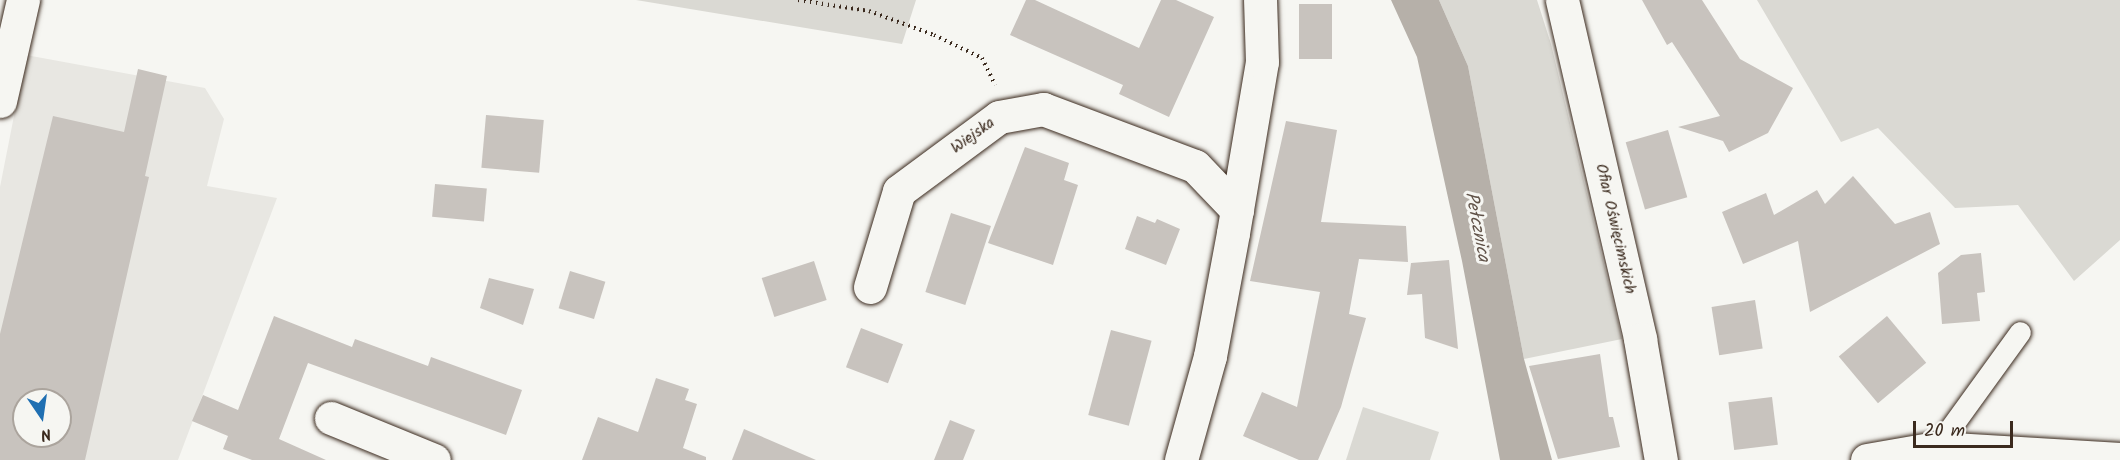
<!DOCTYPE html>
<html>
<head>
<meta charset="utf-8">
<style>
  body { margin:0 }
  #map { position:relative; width:2120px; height:460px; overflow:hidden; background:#f6f6f2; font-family:Kalam,sans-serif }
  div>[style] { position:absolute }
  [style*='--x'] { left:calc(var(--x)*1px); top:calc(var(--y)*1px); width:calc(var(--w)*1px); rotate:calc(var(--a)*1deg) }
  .built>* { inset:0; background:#e8e7e2 }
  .green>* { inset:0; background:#dad9d3 }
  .water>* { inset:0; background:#b6b0a9 }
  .building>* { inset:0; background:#c8c3be; transform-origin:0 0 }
  .path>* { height:4px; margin-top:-2px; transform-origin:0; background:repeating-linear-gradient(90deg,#3b2a1e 0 1.5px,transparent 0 6px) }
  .roads { filter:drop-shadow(0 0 2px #3b2a1e) drop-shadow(0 0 2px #3b2a1e) }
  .service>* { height:21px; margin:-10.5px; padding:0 10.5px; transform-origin:10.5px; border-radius:10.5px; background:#f6f6f2 }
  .minor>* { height:33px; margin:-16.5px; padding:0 16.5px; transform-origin:16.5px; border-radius:16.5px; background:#f6f6f2 }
  .tertiary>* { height:33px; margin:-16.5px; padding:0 16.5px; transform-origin:16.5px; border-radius:16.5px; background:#f6f6f2 }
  span { translate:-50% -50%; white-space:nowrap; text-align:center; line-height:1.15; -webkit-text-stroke:6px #f6f6f2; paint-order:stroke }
  .street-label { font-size:16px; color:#3b2a1e }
  .water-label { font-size:18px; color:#605248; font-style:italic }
  .north { position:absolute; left:12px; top:388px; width:60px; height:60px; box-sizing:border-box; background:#f6f6f2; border:2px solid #aba49d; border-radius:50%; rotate:167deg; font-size:16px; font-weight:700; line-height:24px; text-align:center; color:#3b2a1e }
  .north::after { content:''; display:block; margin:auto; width:21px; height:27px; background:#1f6fb2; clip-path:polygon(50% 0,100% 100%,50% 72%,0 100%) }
  .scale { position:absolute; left:1913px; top:421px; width:100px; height:27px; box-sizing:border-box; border:3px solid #3b2a1e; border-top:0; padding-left:8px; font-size:18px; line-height:21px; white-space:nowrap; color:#3b2a1e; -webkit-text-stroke:4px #f6f6f2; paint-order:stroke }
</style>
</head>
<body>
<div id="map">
  <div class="built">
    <i style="clip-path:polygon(evenodd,26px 55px,205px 88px,224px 119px,207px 186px,277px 198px,178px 460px,0 460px,0 187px,26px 55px,24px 400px,60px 400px,60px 436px,24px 436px,24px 400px)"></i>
  </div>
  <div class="green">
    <i style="clip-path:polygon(636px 0,916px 0,902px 44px)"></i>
    <i style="clip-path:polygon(1439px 0,1537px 0,1551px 44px,1622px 339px,1524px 359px,1468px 66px)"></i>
    <i style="clip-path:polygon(1757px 0,2120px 0,2120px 240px,2074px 281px,2018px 205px,1955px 208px,1878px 128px,1841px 142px)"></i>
    <i style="clip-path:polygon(1363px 407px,1439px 432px,1430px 460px,1346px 460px)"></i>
  </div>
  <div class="water">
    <i style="clip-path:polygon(1391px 0,1439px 0,1468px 66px,1524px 359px,1552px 460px,1500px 460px,1462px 261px,1417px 57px)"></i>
  </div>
  <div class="building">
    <i style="clip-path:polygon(1026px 0,1035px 0,1139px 48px,1161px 0,1176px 0,1214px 17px,1169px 117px,1119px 94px,1123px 85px,1010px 35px)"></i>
    <i style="clip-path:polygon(1642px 0,1702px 0,1740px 59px,1793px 88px,1768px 133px,1729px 152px,1723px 141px,1678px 127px,1720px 116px,1672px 42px,1667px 45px)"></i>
    <i style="left:1299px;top:4px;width:33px;height:55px"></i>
    <i style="clip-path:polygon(evenodd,138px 69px,167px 76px,145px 176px,149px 177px,85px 460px,0 460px,0 334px,53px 116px,124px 132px,138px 69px,24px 400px,60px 400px,60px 436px,24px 436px,24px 400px)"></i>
    <i style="left:486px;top:115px;width:58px;height:53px;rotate:5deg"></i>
    <i style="clip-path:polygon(1286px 121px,1337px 130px,1321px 222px,1406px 226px,1408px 262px,1359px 259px,1349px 314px,1366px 318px,1341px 407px,1318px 460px,1299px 460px,1243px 436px,1262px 392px,1297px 407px,1320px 292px,1250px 281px)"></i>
    <i style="left:1668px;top:130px;width:70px;height:44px;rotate:74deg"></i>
    <i style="clip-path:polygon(1025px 147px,1069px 163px,1064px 180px,1078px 185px,1053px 265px,988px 243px)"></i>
    <i style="clip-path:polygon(1853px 176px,1895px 224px,1930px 212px,1940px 244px,1810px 312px,1798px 241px,1743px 264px,1722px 212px,1766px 193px,1774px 215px,1817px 190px,1825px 204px)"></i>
    <i style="left:435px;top:184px;width:52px;height:33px;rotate:5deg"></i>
    <i style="left:951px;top:213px;width:42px;height:83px;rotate:18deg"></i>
    <i style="clip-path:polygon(1137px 216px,1155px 223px,1157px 219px,1180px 229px,1166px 265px,1125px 249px)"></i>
    <i style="clip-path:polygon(1981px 253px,1985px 292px,1977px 293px,1980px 321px,1942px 324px,1938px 273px,1961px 255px)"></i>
    <i style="clip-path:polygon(1449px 260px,1456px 328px,1458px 349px,1425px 338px,1422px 294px,1407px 295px,1411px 263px)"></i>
    <i style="left:814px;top:261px;width:41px;height:55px;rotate:72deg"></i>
    <i style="left:570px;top:271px;width:37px;height:39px;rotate:17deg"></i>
    <i style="clip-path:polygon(489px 278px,534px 289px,523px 325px,480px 308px)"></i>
    <i style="left:1755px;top:300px;width:49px;height:44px;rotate:81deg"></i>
    <i style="clip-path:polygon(274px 316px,352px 347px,355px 339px,428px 366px,431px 357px,522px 390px,506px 435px,308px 363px,279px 439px,326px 460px,252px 460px,223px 449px,228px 436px,192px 421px,203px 395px,238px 410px)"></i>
    <i style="left:1887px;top:316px;width:61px;height:63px;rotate:50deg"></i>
    <i style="left:861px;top:328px;width:45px;height:42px;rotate:21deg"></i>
    <i style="left:1111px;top:330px;width:42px;height:88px;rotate:15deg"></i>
    <i style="clip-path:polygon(1600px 354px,1609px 417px,1613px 417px,1620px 447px,1558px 459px,1529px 366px)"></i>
    <i style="clip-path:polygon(656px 378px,689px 389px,685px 400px,697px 404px,683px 448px,706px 457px,706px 460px,582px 460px,598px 417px,638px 432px)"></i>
    <i style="left:1772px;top:397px;width:48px;height:44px;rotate:83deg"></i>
    <i style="clip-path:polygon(950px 420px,975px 430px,963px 460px,934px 460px)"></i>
    <i style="clip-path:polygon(744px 429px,816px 460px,732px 460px)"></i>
  </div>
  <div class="path">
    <i style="--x:798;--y:0;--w:72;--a:8.8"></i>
    <i style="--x:869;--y:11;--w:69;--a:20.3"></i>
    <i style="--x:934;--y:35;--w:53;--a:25.6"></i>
    <i style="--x:982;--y:58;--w:30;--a:64"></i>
  </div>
  <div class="roads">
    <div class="service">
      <i style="--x:1936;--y:448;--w:143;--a:-54.1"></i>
    </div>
    <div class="minor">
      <i style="--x:0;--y:101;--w:104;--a:-77.2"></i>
      <i style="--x:870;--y:287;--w:100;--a:-73.2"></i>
      <i style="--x:899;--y:191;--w:124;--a:-36.5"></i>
      <i style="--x:999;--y:117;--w:45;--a:-10.3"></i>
      <i style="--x:1043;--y:109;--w:162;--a:20.6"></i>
      <i style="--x:1195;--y:166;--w:61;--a:46.3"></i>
      <i style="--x:331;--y:418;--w:111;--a:22.2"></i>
      <i style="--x:1181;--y:460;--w:108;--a:-74.4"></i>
      <i style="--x:1210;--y:356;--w:125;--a:-79.4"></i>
      <i style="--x:1233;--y:233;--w:173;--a:-80.4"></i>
      <i style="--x:1262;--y:62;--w:62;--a:-91.8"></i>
      <i style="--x:1867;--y:460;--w:70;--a:-9.9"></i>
      <i style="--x:1936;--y:448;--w:184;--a:3.4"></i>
    </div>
    <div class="tertiary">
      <i style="--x:1562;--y:0;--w:348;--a:77"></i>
      <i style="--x:1640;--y:339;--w:123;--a:80.2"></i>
    </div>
  </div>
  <div class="street-label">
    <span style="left:973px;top:136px;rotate:-36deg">Wiejska</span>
    <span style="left:1615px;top:229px;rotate:77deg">Ofiar Oświęcimskich</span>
  </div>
  <div class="water-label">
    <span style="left:1476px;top:227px;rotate:79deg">Pełcznica</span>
  </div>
  <div class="north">N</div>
  <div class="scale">20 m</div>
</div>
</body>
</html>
